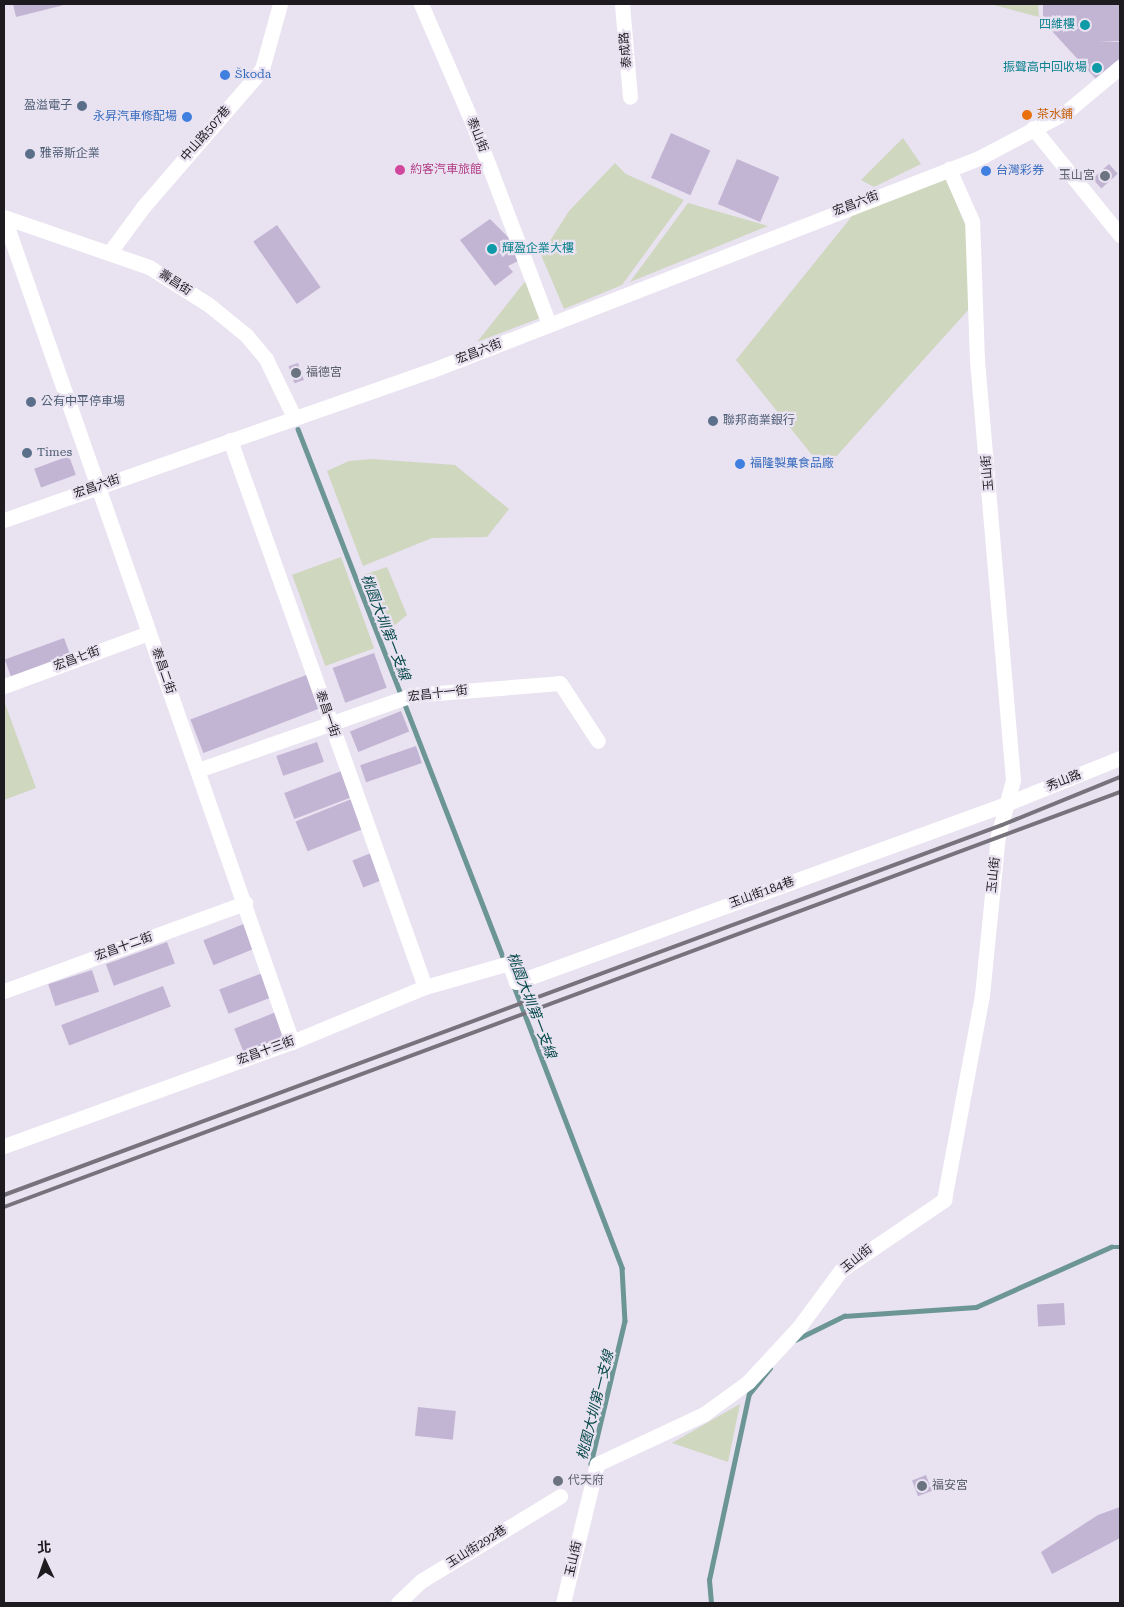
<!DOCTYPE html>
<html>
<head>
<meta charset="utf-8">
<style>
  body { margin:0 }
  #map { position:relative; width:1124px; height:1607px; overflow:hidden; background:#e9e2f1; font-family:"Roboto Serif","Noto Sans TC",serif }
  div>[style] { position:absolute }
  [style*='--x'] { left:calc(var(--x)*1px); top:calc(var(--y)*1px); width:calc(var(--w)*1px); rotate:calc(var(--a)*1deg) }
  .green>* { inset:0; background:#cfd7bf; transform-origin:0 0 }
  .stream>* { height:4.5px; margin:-2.25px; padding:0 2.25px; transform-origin:2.25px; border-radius:2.25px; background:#6c9596 }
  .building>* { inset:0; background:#c2b4d3; transform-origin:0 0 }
  .minor>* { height:15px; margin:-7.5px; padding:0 7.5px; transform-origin:7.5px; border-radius:7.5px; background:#fff }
  .rail>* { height:4px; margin:-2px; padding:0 2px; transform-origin:2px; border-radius:2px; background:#77737c }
  .dots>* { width:14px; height:14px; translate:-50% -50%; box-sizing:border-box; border:2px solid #e9e2f1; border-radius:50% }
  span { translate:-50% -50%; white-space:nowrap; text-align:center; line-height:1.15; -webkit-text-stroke:4.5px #e9e2f1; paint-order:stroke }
  .culture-label { font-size:12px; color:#0d838f }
  .right { translate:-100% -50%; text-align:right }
  .left { translate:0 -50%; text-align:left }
  .street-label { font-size:12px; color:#1d1b20 }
  .shop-label { font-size:12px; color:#366cbe }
  .service-label { font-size:12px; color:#4e5e75 }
  .food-label { font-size:12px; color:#c56008 }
  .hotel-label { font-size:12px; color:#b23c85 }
  .worship-label { font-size:12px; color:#5b616d }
  .water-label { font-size:14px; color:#06494a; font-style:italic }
  .frame { position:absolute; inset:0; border:5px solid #1d1b20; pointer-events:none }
  .north { position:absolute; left:20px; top:1537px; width:50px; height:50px; -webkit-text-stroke:4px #e9e2f1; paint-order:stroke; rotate:357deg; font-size:14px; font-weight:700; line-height:20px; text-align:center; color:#1d1b20 }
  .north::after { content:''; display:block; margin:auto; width:18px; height:22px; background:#1d1b20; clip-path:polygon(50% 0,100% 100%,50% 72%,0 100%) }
</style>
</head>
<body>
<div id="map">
  <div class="green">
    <i style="clip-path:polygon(990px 4px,1038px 4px,1039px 17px)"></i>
    <i style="clip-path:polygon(903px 138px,921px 164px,874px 187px,861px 180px)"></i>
    <i style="clip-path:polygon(615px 163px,626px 174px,684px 200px,622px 285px,564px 309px,541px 255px,569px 211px)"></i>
    <i style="clip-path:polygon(946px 178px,966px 227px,970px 308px,824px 470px,736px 360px,857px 210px)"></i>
    <i style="clip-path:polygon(688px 203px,768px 226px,630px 282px)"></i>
    <i style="clip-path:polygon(527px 279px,540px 318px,477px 342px)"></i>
    <i style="clip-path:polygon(372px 459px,455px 465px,509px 509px,487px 537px,432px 538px,363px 566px,327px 471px,349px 461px)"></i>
    <i style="left:341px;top:557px;width:97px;height:52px;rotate:70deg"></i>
    <i style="clip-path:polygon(387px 567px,407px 615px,383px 635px,360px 576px)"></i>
    <i style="clip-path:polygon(4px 701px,36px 788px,4px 800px)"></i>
    <i style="clip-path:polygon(740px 1404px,728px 1462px,672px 1443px)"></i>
  </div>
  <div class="stream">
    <i style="--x:298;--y:429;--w:572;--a:68.78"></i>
    <i style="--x:514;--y:986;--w:302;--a:69"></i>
    <i style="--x:622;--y:1268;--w:53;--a:86.8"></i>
    <i style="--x:625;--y:1321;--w:147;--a:103.4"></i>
    <i style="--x:795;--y:1340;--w:55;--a:-26.1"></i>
    <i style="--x:844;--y:1316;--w:132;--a:-3.9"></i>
    <i style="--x:976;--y:1307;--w:148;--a:-24"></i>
    <i style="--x:1111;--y:1247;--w:9;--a:0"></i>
    <i style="--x:711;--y:1603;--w:23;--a:-95"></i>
    <i style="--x:709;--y:1580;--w:190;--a:-77.9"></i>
    <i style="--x:749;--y:1394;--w:33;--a:-51"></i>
  </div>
  <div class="building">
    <i style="clip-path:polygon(13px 4px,68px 4px,16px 17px)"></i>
    <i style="clip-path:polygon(1043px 4px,1120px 4px,1120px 41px,1098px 41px,1120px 42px,1120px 58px,1096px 79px,1050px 29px,1050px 20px,1043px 16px)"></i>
    <i style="left:671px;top:133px;width:43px;height:49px;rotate:24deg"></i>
    <i style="left:737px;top:159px;width:46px;height:49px;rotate:23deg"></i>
    <i style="left:1109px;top:164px;width:13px;height:22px;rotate:48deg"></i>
    <i style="clip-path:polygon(490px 219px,510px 239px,522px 259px,508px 266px,513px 272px,495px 286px,460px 240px)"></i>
    <i style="left:277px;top:225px;width:76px;height:29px;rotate:55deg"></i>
    <i style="left:298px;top:363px;width:18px;height:10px;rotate:71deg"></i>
    <i style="left:69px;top:456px;width:20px;height:37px;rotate:70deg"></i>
    <i style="left:64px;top:638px;width:20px;height:63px;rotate:70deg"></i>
    <i style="left:374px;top:653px;width:37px;height:44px;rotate:70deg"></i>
    <i style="left:309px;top:674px;width:36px;height:127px;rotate:69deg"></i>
    <i style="left:401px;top:711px;width:22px;height:55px;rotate:68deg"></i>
    <i style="left:317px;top:742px;width:21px;height:43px;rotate:71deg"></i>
    <i style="left:416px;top:746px;width:18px;height:59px;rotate:71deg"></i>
    <i style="left:344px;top:770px;width:28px;height:64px;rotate:69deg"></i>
    <i style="left:354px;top:798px;width:32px;height:63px;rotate:68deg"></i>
    <i style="left:371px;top:853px;width:29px;height:20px;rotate:68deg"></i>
    <i style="left:246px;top:923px;width:27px;height:46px;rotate:68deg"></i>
    <i style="left:167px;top:942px;width:23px;height:65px;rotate:70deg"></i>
    <i style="left:92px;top:970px;width:23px;height:46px;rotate:72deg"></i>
    <i style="left:265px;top:972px;width:26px;height:49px;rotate:69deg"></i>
    <i style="left:163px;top:986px;width:22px;height:109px;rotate:69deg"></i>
    <i style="left:276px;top:1012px;width:27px;height:45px;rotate:68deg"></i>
    <i style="left:1064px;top:1303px;width:22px;height:27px;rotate:87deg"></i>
    <i style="left:418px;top:1407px;width:38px;height:29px;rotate:6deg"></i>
    <i style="left:926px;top:1475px;width:17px;height:15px;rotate:69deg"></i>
    <i style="clip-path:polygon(1120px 1507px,1120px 1538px,1052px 1574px,1041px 1552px,1098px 1515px)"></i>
  </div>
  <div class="minor">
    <i style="--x:421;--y:4;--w:131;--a:66.6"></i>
    <i style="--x:473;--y:124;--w:214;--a:69.2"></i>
    <i style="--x:622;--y:4;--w:93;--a:85.1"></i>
    <i style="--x:1033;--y:128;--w:138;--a:50.9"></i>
    <i style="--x:4;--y:217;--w:153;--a:19"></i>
    <i style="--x:149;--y:267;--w:71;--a:32.3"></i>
    <i style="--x:209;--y:305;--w:48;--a:39"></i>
    <i style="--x:246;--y:335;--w:31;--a:50"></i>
    <i style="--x:266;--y:359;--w:64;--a:64.2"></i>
    <i style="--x:4;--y:218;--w:873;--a:70.73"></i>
    <i style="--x:110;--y:252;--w:56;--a:-53.7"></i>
    <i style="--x:143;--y:207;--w:182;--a:-49.2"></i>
    <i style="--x:262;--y:69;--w:67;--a:-74.5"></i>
    <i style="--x:230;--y:440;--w:581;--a:70.38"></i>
    <i style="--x:4;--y:520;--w:451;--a:-19.3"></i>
    <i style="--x:430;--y:371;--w:589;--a:-21.21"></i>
    <i style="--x:979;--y:158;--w:98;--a:-27.9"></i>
    <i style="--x:1066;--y:112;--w:70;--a:-39.8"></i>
    <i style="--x:4;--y:686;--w:154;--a:-20.1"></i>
    <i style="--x:198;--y:770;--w:227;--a:-19.3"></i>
    <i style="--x:412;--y:695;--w:148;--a:-4.6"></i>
    <i style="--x:560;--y:683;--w:69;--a:56.8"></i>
    <i style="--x:4;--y:991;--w:257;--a:-20.1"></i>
    <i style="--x:4;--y:1146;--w:306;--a:-19.9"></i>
    <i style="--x:292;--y:1042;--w:144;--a:-22.5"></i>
    <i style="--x:425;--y:987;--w:87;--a:-15.9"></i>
    <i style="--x:509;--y:963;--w:20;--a:70"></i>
    <i style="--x:516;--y:982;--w:24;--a:-19"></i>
    <i style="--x:539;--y:974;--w:499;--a:-20"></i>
    <i style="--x:1008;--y:803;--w:121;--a:-21.9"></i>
    <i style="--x:398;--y:1603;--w:32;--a:-44"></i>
    <i style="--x:421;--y:1581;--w:163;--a:-31.4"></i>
    <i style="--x:563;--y:1603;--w:143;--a:-76.3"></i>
    <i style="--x:597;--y:1464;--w:118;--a:-25"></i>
    <i style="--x:704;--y:1414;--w:54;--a:-36"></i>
    <i style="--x:748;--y:1382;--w:75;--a:-47.2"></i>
    <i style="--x:799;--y:1327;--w:71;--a:-53.6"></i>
    <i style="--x:841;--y:1270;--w:125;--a:-34.2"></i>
    <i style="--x:944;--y:1200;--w:208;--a:-79.5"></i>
    <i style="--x:982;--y:995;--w:160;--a:-84.3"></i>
    <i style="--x:998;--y:836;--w:58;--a:-75"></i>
    <i style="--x:1013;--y:780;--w:421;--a:-94.9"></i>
    <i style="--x:977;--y:361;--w:140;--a:-92"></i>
    <i style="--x:972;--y:221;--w:57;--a:-113.9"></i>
  </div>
  <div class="rail">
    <i style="--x:4;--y:1195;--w:1064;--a:-20.34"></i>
    <i style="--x:1002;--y:825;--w:127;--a:-22.1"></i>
    <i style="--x:4;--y:1207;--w:1191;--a:-20.4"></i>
  </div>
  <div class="dots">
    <i style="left:1085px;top:25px;background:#0f9aa8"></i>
    <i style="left:1097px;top:68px;background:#0f9aa8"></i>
    <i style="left:225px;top:75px;background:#3f7fe0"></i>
    <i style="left:82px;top:106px;background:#5c6f8a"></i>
    <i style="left:1027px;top:115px;background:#e8710a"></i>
    <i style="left:187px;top:117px;background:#3f7fe0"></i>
    <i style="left:30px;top:154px;background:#5c6f8a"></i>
    <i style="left:400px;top:170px;background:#d1479c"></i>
    <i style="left:986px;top:171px;background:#3f7fe0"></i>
    <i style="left:1105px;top:176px;background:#6b7280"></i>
    <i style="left:492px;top:249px;background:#0f9aa8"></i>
    <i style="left:296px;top:373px;background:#6b7280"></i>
    <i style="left:31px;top:402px;background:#5c6f8a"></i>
    <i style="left:713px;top:421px;background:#5c6f8a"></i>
    <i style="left:27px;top:453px;background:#5c6f8a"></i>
    <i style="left:740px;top:464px;background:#3f7fe0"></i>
    <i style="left:558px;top:1481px;background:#6b7280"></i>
    <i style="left:922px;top:1486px;background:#6b7280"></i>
  </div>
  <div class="culture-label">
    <span class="right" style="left:1075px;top:25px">四維樓</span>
    <span class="right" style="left:1087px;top:68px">振聲高中回收場</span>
    <span class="left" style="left:502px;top:249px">輝盈企業大樓</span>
  </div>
  <div class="street-label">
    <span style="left:626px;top:50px;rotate:-95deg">泰成路</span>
    <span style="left:206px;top:134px;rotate:-49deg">中山路507巷</span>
    <span style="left:477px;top:135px;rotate:68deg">泰山街</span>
    <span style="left:856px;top:204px;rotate:-21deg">宏昌六街</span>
    <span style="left:175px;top:283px;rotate:33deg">壽昌街</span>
    <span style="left:479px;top:352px;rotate:-21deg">宏昌六街</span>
    <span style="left:988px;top:473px;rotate:-95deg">玉山街</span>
    <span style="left:97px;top:487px;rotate:-19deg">宏昌六街</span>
    <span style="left:77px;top:659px;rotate:-20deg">宏昌七街</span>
    <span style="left:163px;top:671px;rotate:71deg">泰昌二街</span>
    <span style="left:438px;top:694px;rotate:-7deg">宏昌十一街</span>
    <span style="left:327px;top:714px;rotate:71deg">泰昌一街</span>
    <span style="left:1064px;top:781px;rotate:-22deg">秀山路</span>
    <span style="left:994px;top:875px;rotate:-84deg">玉山街</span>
    <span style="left:762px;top:893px;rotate:-20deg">玉山街184巷</span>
    <span style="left:124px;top:947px;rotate:-20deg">宏昌十二街</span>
    <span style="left:266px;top:1051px;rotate:-20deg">宏昌十三街</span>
    <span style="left:857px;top:1259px;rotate:-39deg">玉山街</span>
    <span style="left:477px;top:1547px;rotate:-32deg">玉山街292巷</span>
    <span style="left:574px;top:1559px;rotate:-77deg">玉山街</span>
  </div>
  <div class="shop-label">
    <span class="left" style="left:235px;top:75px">Škoda</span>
    <span class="right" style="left:177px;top:117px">永昇汽車修配場</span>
    <span class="left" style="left:996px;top:171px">台灣彩券</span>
    <span class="left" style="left:750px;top:464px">福隆製菓食品廠</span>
  </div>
  <div class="service-label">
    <span class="right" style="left:72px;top:106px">盈溢電子</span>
    <span class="left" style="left:40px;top:154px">雅蒂斯企業</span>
    <span class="left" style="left:41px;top:402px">公有中平停車場</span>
    <span class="left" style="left:723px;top:421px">聯邦商業銀行</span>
    <span class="left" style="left:37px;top:453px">Times</span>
  </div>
  <div class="food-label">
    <span class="left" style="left:1037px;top:115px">茶水鋪</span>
  </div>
  <div class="hotel-label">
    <span class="left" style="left:410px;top:170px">約客汽車旅館</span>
  </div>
  <div class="worship-label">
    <span class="right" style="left:1095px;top:176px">玉山宮</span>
    <span class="left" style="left:306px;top:373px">福德宮</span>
    <span class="left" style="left:568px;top:1481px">代天府</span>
    <span class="left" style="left:932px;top:1486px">福安宮</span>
  </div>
  <div class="water-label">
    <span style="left:386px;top:627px;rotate:69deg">桃園大圳第一支線</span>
    <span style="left:532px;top:1005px;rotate:69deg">桃園大圳第一支線</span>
    <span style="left:595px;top:1405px;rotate:-76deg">桃園大圳第一支線</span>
  </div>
  <div class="frame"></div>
  <div class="north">北</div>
</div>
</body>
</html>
